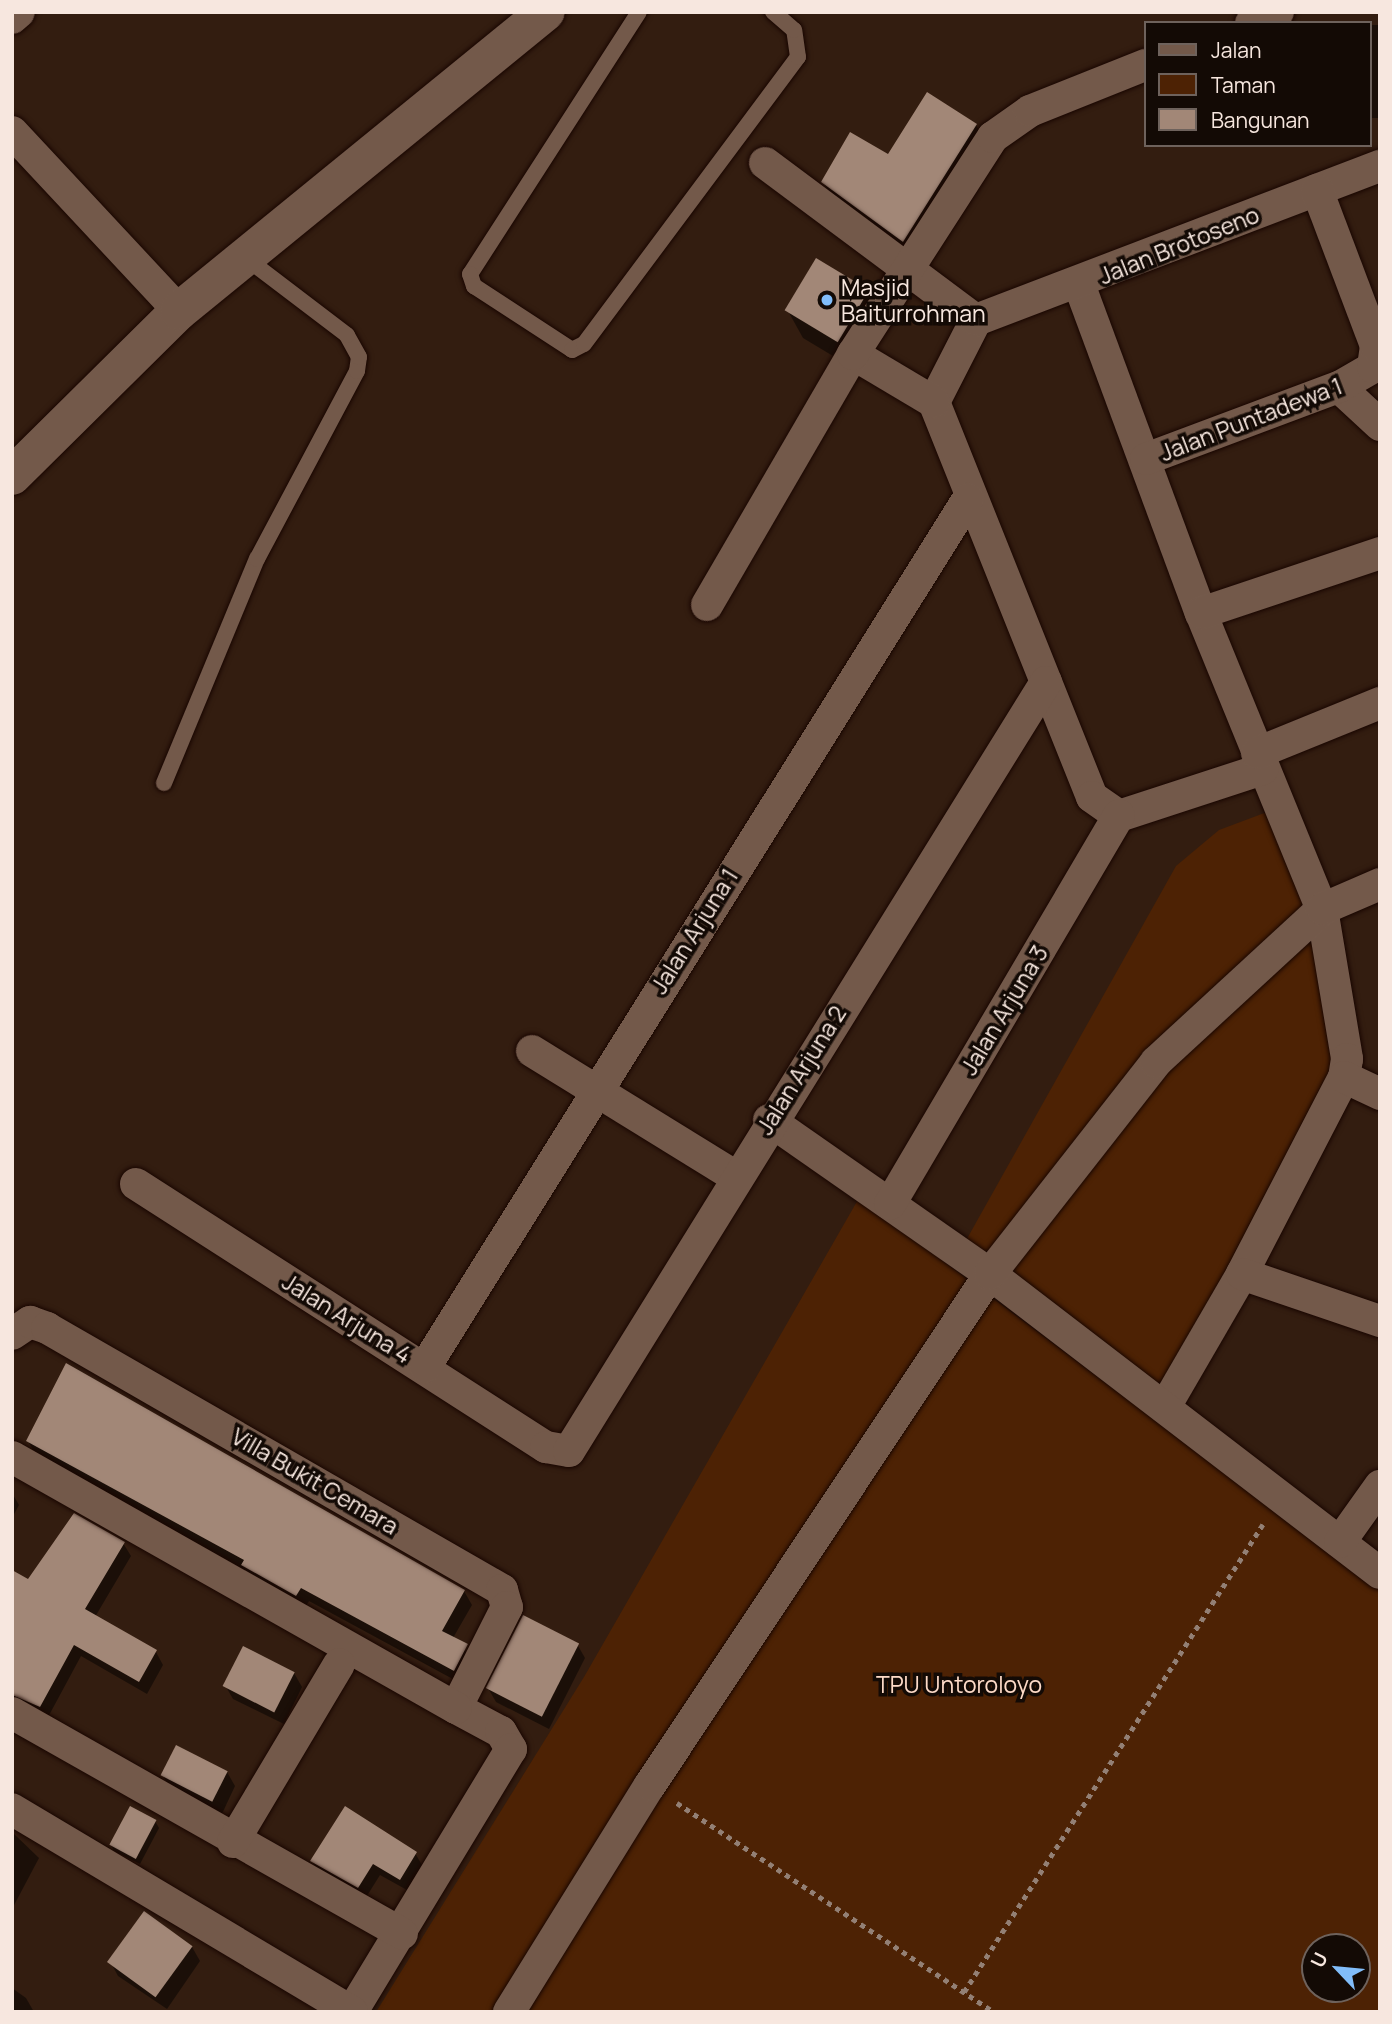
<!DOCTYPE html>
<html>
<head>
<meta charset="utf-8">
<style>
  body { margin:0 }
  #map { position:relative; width:1392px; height:2024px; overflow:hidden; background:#331d10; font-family:Manrope,sans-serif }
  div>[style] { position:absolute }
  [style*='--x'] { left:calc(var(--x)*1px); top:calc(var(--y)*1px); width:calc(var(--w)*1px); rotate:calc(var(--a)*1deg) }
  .green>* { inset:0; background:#4d2204 }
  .shadow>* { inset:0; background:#0007; transform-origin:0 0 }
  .building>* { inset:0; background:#a28777; transform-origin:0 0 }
  .path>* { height:4.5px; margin-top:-2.25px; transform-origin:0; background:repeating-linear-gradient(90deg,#938075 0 5px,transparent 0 10px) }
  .roads { filter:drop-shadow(0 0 2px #190600) drop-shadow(0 0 2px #190600) }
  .service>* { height:16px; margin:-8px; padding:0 8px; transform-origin:8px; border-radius:8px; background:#73594a }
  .minor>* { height:32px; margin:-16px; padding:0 16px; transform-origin:16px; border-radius:16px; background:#73594a }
  .tertiary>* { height:38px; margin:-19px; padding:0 19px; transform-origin:19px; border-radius:19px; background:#73594a }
  .dots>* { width:19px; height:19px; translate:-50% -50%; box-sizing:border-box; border:4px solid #130a05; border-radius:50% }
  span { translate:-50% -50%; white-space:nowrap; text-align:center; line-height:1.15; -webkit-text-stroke:7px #130a05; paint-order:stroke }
  .street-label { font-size:23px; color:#f7e7df }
  .poi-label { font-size:23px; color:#f7e7df }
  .left { translate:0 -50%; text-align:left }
  .park-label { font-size:23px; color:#fddac7 }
  .frame { position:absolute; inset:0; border:14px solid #f7e7df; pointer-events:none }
  .legend { position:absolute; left:1144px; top:21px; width:228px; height:126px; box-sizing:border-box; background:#130a05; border:2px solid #6e625c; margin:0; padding:9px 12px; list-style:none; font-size:21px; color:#f7e7df }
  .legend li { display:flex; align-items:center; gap:14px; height:35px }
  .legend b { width:35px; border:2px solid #6e625c }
  .north { position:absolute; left:1301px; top:1933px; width:70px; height:70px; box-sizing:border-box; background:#130a05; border:2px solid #6e625c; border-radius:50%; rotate:296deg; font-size:19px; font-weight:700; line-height:28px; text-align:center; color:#f7e7df }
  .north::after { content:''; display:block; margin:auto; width:24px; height:32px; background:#81bdfa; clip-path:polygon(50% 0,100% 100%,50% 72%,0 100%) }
</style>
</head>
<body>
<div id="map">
  <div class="green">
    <i style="clip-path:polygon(1267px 812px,1299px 888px,1322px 975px,1336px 1070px,1165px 1392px,964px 1244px,1176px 866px,1219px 830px)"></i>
    <i style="clip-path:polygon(evenodd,859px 1198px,1380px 1589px,1380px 2012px,376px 2012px,584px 1677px,859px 1198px,1315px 1947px,1357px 1947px,1357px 1989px,1315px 1989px,1315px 1947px)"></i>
  </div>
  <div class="shadow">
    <i style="left:1380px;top:25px;width:93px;height:12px;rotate:90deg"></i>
    <i style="clip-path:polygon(976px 125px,984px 139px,912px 255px,831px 196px,823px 182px)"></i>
    <i style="clip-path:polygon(868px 291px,883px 318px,853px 368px,803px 338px,788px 311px)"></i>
    <i style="clip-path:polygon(28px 1441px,464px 1591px,472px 1605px,453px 1638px,474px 1659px,462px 1684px,309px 1601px,304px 1609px,245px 1570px,36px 1455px)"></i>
    <i style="clip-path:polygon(12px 1493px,19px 1505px,12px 1518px)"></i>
    <i style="clip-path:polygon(123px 1543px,131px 1556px,95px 1617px,156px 1652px,163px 1665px,147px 1694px,81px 1656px,47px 1719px,12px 1710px,12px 1592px)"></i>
    <i style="clip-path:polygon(577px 1644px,585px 1658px,549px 1729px,496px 1702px,488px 1688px)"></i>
    <i style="clip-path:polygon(294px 1673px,302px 1687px,284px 1724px,233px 1699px,225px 1685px)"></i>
    <i style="clip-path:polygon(227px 1772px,235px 1786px,220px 1818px,171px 1790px,163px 1776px)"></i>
    <i style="clip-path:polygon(155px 1821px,159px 1828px,140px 1864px,114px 1851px,111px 1845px)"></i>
    <i style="clip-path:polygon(12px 1832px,39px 1858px,12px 1909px)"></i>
    <i style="clip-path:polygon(415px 1853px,422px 1865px,407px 1890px,380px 1875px,365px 1899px,319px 1872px,312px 1861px)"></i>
    <i style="clip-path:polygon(192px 1947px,200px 1961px,167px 2009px,118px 1976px,111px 1963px)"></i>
    <i style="clip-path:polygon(12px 1988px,26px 1998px,34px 2012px,12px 2012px)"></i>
  </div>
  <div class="building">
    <i style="clip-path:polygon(927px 92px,977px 124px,903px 242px,821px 182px,850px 132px,888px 154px)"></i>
    <i style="left:816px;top:258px;width:62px;height:61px;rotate:31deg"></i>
    <i style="clip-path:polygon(66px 1363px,465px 1590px,442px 1631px,468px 1644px,454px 1671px,301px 1588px,296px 1596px,241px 1565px,244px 1560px,26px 1441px)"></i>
    <i style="clip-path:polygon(74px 1513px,125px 1542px,85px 1609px,157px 1650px,139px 1682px,74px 1645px,40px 1707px,12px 1695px,12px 1570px,28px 1579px)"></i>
    <i style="left:523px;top:1615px;width:63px;height:82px;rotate:27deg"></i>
    <i style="left:243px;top:1646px;width:58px;height:45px;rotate:27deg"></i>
    <i style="left:176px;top:1745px;width:58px;height:34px;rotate:27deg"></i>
    <i style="left:130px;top:1806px;width:30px;height:44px;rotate:28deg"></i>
    <i style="clip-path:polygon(345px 1806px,417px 1852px,400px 1880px,373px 1864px,358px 1888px,310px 1861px)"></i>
    <i style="left:144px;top:1911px;width:60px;height:63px;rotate:36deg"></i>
  </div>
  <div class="path">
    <i style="--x:677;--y:1803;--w:380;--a:33.4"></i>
    <i style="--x:964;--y:1992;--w:555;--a:-57.43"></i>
  </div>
  <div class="roads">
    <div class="service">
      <i style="--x:639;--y:12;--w:312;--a:122.8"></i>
      <i style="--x:470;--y:274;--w:13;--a:72"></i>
      <i style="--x:474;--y:286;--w:117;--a:33.1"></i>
      <i style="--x:572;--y:350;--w:13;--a:-27"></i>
      <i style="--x:584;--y:344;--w:358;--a:-53.3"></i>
      <i style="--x:798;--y:57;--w:27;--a:-98"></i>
      <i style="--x:794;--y:30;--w:28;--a:-139"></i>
      <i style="--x:164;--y:783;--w:243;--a:-67.5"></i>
      <i style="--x:257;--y:559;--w:213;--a:-62"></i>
      <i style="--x:357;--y:371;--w:14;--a:-82"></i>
      <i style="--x:359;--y:357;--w:25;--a:-119"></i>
      <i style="--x:347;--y:335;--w:127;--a:-142.7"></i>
    </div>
    <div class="minor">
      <i style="--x:12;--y:18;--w:9;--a:-41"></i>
      <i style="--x:1251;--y:23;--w:29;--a:-22"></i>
      <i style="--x:12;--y:132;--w:245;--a:47"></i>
      <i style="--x:765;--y:163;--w:263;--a:36.7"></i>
      <i style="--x:1079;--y:284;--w:351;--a:69.7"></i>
      <i style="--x:1201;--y:613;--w:320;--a:67.8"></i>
      <i style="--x:1322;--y:909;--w:152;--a:80.5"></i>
      <i style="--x:1347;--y:1059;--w:18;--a:99"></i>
      <i style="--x:1344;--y:1077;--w:222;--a:117.4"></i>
      <i style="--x:1242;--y:1274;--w:154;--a:120.1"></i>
      <i style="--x:976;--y:320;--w:92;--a:117.1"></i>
      <i style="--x:934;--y:402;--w:425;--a:68.2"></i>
      <i style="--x:1092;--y:797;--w:33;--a:35"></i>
      <i style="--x:1119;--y:816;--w:151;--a:-18.1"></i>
      <i style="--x:976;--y:320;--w:432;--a:-20.9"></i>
      <i style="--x:853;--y:354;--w:94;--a:30.7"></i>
      <i style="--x:1339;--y:387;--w:56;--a:42.8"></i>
      <i style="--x:1146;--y:459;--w:206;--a:-20.5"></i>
      <i style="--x:1339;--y:387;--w:39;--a:-30"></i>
      <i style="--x:1373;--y:367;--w:21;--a:-82"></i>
      <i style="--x:1376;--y:346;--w:167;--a:-110.7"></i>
      <i style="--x:707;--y:605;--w:290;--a:-59.8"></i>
      <i style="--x:853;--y:354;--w:258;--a:-57.2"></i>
      <i style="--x:993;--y:137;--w:45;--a:-35.1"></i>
      <i style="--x:1030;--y:111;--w:124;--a:-21.8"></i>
      <i style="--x:1201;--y:613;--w:189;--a:-18.5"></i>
      <i style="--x:1257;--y:753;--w:133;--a:-22.1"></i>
      <i style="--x:532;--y:1051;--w:238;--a:31.7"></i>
      <i style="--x:1344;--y:1077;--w:40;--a:25"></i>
      <i style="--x:769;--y:1120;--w:269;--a:34.9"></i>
      <i style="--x:990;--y:1274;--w:491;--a:37.5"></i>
      <i style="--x:136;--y:1184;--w:487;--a:32.7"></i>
      <i style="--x:546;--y:1447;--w:23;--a:10"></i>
      <i style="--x:569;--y:1451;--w:905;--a:-58.19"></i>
      <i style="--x:890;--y:1204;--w:451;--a:-59.5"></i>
      <i style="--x:1242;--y:1274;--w:146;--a:18.8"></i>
      <i style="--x:12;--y:1334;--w:22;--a:-34"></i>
      <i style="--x:30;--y:1322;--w:18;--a:19"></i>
      <i style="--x:47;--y:1328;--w:525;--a:29.93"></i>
      <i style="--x:502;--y:1590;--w:18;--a:74"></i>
      <i style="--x:507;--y:1607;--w:113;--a:116.8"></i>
      <i style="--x:456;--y:1708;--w:51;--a:28.1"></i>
      <i style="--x:501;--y:1732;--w:20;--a:60"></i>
      <i style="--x:511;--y:1749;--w:307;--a:121.2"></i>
      <i style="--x:352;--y:2012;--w:396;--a:-149.2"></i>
      <i style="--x:425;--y:1367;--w:1024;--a:-57.97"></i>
      <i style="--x:12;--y:1457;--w:510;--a:29.48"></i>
      <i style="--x:1340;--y:1542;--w:69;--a:-54.5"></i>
      <i style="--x:12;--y:1713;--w:448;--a:29.5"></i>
      <i style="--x:233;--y:1842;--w:207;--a:-59.2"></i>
      <i style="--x:509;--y:2012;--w:267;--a:-58.2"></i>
      <i style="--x:650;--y:1785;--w:614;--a:-56.36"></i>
      <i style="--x:990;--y:1274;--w:269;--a:-51.9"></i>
      <i style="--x:1156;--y:1062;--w:226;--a:-42.7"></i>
      <i style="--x:1322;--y:909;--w:63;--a:-23.3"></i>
    </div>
    <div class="tertiary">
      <i style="--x:12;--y:476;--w:235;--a:-44.7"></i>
      <i style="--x:179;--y:311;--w:473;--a:-39.2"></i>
    </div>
  </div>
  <div class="dots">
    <i style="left:827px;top:300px;background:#81bdfa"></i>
  </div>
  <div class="street-label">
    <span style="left:1179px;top:245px;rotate:-22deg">Jalan Brotoseno</span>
    <span style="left:1251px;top:419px;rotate:-21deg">Jalan Puntadewa 1</span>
    <span style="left:694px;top:931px;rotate:-58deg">Jalan Arjuna 1</span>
    <span style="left:1004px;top:1010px;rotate:-59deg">Jalan Arjuna 3</span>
    <span style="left:801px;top:1070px;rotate:-58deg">Jalan Arjuna 2</span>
    <span style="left:347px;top:1318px;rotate:32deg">Jalan Arjuna 4</span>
    <span style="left:315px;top:1481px;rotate:30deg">Villa Bukit Cemara</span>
  </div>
  <div class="poi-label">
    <span class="left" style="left:841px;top:300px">Masjid<br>Baiturrohman</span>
  </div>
  <div class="park-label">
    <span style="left:959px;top:1684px">TPU Untoroloyo</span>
  </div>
  <div class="frame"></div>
  <ul class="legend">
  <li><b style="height:9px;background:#73594a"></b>Jalan</li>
  <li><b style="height:19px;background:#4d2204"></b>Taman</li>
  <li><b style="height:19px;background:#a28777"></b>Bangunan</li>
  </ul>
  <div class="north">U</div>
</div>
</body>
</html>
